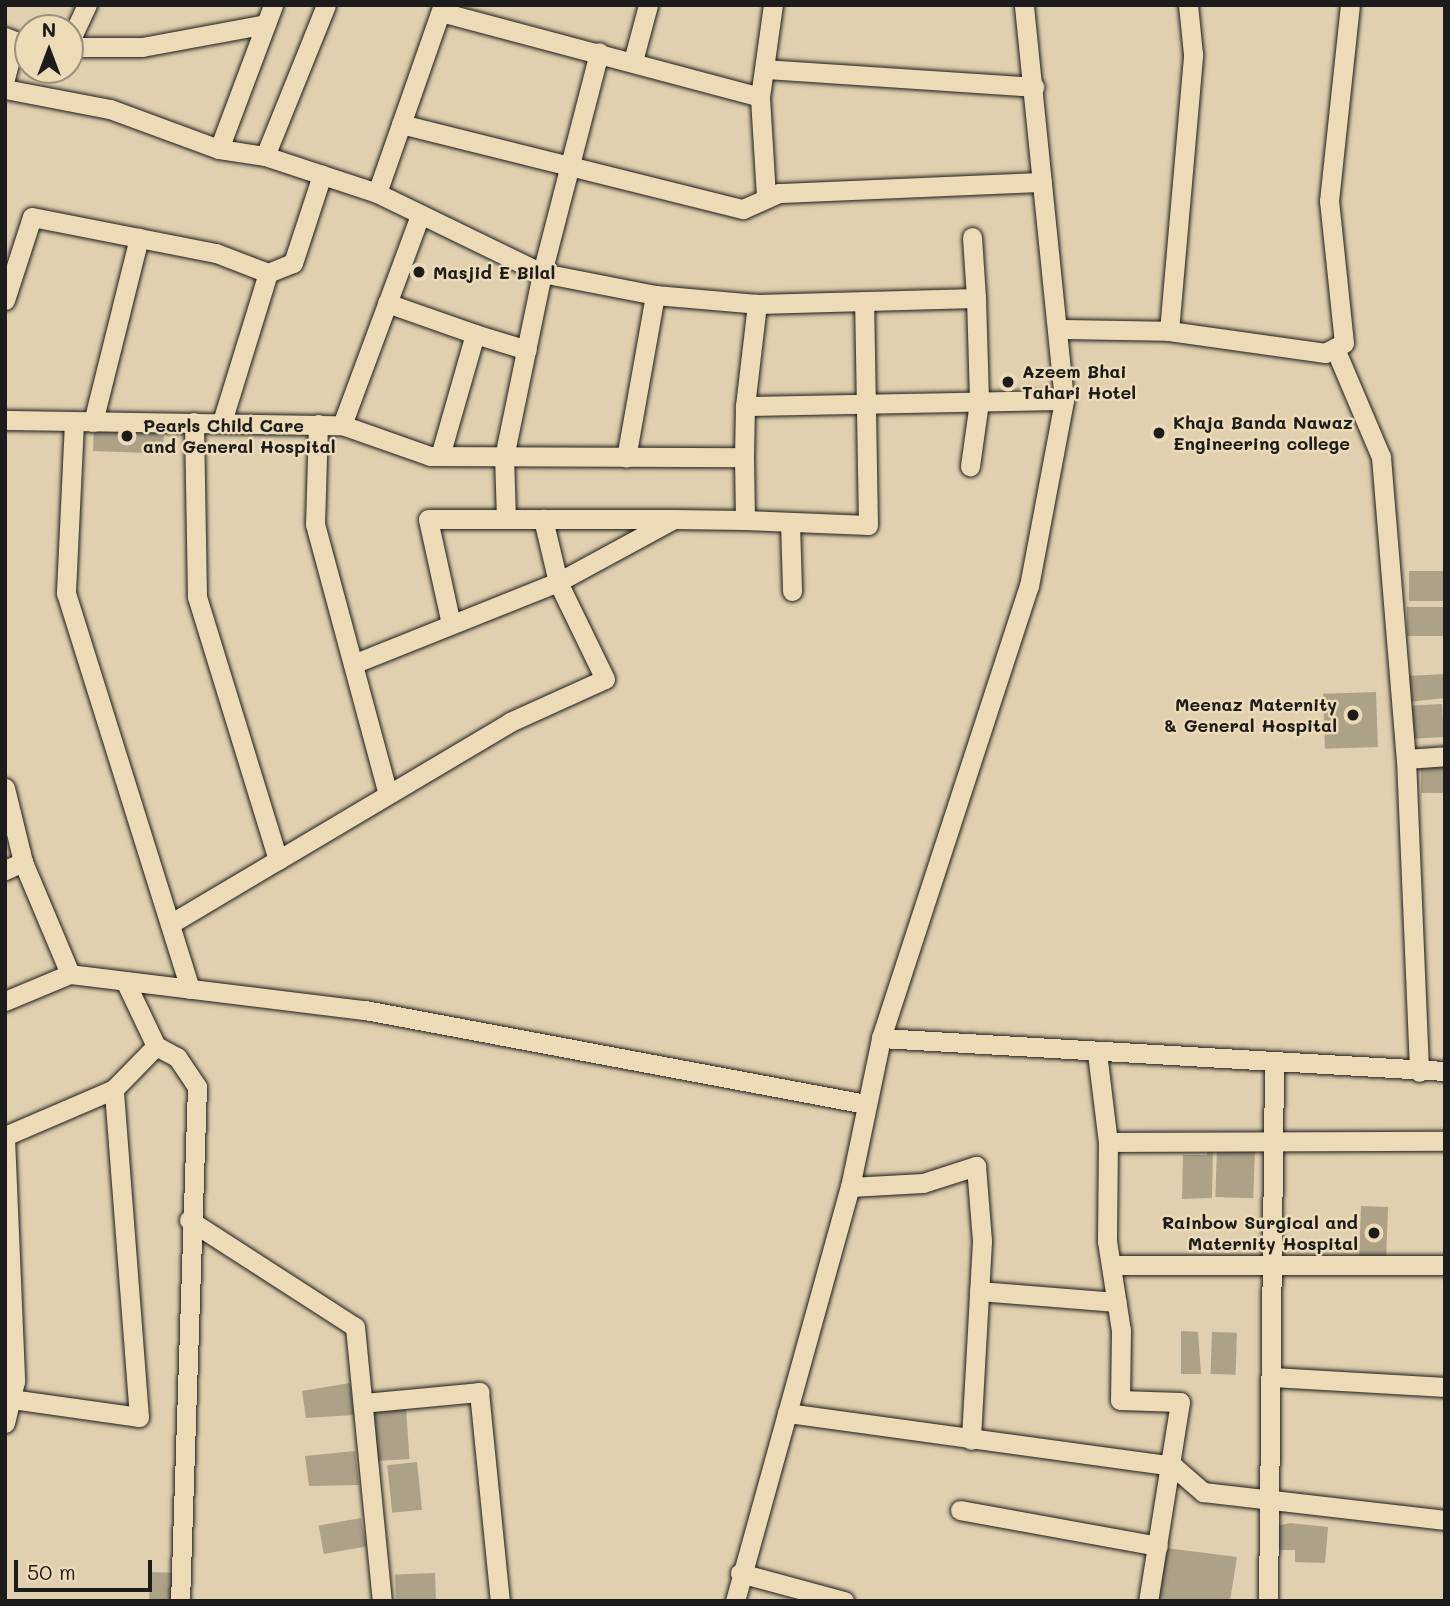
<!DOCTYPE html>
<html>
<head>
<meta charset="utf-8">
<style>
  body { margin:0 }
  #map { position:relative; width:1450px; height:1606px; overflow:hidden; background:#e0d0af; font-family:Mali,sans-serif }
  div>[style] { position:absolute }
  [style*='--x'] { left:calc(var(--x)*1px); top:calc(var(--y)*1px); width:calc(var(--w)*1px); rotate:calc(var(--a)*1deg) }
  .building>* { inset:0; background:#ada188; transform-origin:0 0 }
  .roads { filter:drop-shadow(0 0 2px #1c1c1c) drop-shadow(0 0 2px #1c1c1c) }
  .minor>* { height:19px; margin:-9.5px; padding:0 9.5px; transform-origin:9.5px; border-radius:9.5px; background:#eddbb8 }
  .dots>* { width:19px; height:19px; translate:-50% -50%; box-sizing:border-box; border:4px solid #eddbb8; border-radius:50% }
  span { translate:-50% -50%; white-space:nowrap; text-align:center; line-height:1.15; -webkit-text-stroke:5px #eddbb8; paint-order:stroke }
  .poi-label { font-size:18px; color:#1c1c1c; font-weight:700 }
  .left { translate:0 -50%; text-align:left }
  .right { translate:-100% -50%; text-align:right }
  .frame { position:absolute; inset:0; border:7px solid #1c1c1c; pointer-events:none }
  .north { position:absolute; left:14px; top:14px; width:70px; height:70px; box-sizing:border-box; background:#eddbb8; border:2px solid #998f7a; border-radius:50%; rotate:0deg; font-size:19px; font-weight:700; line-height:28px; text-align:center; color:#1c1c1c }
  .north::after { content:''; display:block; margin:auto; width:24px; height:32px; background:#1c1c1c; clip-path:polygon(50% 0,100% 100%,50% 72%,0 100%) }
  .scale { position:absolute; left:14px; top:1560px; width:138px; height:32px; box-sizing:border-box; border:4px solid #1c1c1c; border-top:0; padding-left:9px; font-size:21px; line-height:24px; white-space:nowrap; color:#1c1c1c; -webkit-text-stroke:5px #eddbb8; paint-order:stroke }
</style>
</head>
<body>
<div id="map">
  <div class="building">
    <i style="left:94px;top:425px;width:70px;height:26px;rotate:2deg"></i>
    <i style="left:1445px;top:571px;width:30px;height:36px;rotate:90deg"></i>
    <i style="left:1445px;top:607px;width:29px;height:38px;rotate:90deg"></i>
    <i style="clip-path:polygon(1445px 674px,1445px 698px,1409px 702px,1406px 676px)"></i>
    <i style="left:1376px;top:692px;width:55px;height:53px;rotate:88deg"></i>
    <i style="left:1442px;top:704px;width:33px;height:32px;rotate:87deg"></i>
    <i style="left:1445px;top:762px;width:31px;height:24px;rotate:90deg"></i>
    <i style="clip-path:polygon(1207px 1148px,1213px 1149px,1212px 1198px,1182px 1199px,1183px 1155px,1207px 1155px)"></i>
    <i style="left:1217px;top:1148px;width:38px;height:49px;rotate:2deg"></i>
    <i style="left:1361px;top:1206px;width:27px;height:52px;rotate:2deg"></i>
    <i style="clip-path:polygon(1181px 1331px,1198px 1332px,1201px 1374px,1181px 1374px)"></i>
    <i style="left:1212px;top:1332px;width:25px;height:42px;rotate:2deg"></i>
    <i style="clip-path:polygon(350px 1383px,354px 1415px,306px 1418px,302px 1391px)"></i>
    <i style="left:406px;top:1408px;width:51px;height:32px;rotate:86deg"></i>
    <i style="clip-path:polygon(355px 1451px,359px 1485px,309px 1486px,305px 1456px)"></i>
    <i style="left:417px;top:1462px;width:48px;height:30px;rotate:84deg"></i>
    <i style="left:361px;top:1518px;width:29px;height:43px;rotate:80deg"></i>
    <i style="clip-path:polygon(1290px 1523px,1328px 1527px,1325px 1563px,1295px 1562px,1295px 1550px,1275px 1550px,1276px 1526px)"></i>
    <i style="clip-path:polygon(1166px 1548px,1237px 1557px,1230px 1601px,1159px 1601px)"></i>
    <i style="left:150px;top:1572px;width:24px;height:29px;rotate:2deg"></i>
    <i style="left:435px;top:1573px;width:28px;height:40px;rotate:88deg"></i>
  </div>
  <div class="roads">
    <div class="minor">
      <i style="--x:441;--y:12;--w:330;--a:14.9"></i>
      <i style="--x:5;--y:37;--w:11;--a:22"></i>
      <i style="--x:15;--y:41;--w:39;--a:105"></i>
      <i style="--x:70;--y:41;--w:40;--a:-65"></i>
      <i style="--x:70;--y:47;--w:72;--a:0"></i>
      <i style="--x:142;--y:47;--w:126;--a:-10.5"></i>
      <i style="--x:633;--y:61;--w:58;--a:-75"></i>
      <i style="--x:765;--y:69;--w:270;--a:3.8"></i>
      <i style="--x:5;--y:89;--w:107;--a:10.8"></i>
      <i style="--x:110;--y:109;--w:116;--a:20.2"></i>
      <i style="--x:219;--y:149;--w:154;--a:-69.4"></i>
      <i style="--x:401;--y:124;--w:352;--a:14"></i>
      <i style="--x:743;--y:209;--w:39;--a:-24"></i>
      <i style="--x:779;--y:193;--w:263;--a:-2.4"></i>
      <i style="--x:219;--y:149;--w:47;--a:8.7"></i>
      <i style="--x:265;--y:156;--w:118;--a:18.3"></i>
      <i style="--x:377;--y:193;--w:183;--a:25.9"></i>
      <i style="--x:542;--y:273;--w:228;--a:-75.5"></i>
      <i style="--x:265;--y:156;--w:163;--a:-68"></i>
      <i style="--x:377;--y:193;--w:199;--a:-70.7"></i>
      <i style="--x:766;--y:196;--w:99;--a:-93.5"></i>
      <i style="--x:760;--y:97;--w:93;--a:-82"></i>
      <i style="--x:972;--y:237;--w:61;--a:86.2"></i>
      <i style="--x:268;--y:273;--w:27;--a:-22"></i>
      <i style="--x:293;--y:263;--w:93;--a:-71.8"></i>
      <i style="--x:655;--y:295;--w:102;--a:5"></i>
      <i style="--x:757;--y:304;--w:219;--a:-1.6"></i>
      <i style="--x:976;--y:298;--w:104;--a:88.3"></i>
      <i style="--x:979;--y:402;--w:65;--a:98"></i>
      <i style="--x:5;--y:300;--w:87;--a:-72"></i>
      <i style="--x:32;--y:217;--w:187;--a:11.1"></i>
      <i style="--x:216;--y:253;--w:56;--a:21"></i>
      <i style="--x:268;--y:273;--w:156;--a:107.2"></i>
      <i style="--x:387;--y:303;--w:93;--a:19.4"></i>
      <i style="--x:1059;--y:329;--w:110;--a:1"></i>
      <i style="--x:1169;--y:331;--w:278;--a:-85"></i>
      <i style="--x:1193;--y:54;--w:49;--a:-95.8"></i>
      <i style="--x:1169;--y:331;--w:158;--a:8"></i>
      <i style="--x:1325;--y:353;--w:21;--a:-28"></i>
      <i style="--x:1344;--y:343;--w:143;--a:-96"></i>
      <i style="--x:1329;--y:201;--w:197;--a:-83.9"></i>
      <i style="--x:1336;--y:351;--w:115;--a:67"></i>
      <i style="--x:1381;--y:457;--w:303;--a:85.3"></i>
      <i style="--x:1406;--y:759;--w:313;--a:87.6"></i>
      <i style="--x:745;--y:406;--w:103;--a:-83.3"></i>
      <i style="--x:5;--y:420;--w:337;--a:0.9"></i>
      <i style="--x:342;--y:425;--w:93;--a:19.4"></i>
      <i style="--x:430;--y:456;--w:314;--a:0.2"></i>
      <i style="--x:744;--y:457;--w:51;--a:-88.9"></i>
      <i style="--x:745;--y:406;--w:319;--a:-1.1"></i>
      <i style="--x:74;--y:422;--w:171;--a:92.7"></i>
      <i style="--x:66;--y:593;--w:415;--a:72.6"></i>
      <i style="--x:93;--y:422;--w:190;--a:-76"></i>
      <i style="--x:318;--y:424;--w:100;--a:91.7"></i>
      <i style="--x:315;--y:524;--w:276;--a:74.9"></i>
      <i style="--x:342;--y:425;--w:224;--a:-69.6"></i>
      <i style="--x:440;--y:456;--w:127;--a:-74"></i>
      <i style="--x:475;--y:334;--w:54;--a:17.1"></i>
      <i style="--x:506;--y:519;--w:62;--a:-91.8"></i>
      <i style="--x:504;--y:457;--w:188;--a:-78.3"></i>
      <i style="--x:542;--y:273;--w:115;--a:11"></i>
      <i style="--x:655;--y:295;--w:165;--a:100.1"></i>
      <i style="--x:745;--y:520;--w:123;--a:2.3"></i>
      <i style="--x:868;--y:525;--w:224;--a:-91"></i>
      <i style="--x:790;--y:522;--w:69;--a:88.3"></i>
      <i style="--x:451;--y:624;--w:107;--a:-102.4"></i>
      <i style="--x:428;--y:519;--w:244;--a:0"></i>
      <i style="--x:353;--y:664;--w:221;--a:-21.8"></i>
      <i style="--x:558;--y:582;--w:65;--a:-103.4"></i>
      <i style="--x:1406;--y:759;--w:39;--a:-4"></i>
      <i style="--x:5;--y:788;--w:76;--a:76.3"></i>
      <i style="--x:23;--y:862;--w:121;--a:67.2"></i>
      <i style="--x:278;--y:860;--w:270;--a:-30.7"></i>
      <i style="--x:510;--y:722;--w:104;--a:-24.4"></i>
      <i style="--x:605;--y:679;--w:108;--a:-115.9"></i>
      <i style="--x:558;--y:582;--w:132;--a:-28.5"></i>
      <i style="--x:674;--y:519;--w:71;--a:0.8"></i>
      <i style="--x:745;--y:520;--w:63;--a:-90.9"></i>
      <i style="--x:5;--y:870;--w:20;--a:-24"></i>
      <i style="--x:170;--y:924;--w:126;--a:-30.7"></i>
      <i style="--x:278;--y:860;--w:276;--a:-107.1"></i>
      <i style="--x:197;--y:596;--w:174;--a:-91"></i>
      <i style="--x:5;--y:1001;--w:70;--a:-22.6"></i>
      <i style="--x:70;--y:974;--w:297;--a:7"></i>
      <i style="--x:365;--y:1010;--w:510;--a:10.63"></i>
      <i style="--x:881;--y:1038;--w:565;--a:3.35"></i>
      <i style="--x:156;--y:1046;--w:24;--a:28"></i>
      <i style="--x:177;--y:1057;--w:36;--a:56"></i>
      <i style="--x:197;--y:1087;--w:514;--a:91.89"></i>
      <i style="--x:1097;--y:1053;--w:90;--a:83"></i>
      <i style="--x:1108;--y:1142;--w:99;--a:90.6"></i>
      <i style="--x:1107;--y:1241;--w:90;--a:81.1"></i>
      <i style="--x:1121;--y:1330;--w:70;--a:90.8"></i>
      <i style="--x:1120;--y:1400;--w:60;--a:1.9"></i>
      <i style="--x:1180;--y:1402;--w:202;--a:99.1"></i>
      <i style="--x:5;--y:1136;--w:119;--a:-23.3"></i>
      <i style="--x:114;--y:1089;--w:60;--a:-45.7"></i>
      <i style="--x:156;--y:1046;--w:72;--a:-115.5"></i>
      <i style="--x:5;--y:1138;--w:243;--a:87.6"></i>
      <i style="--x:15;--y:1381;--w:43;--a:103.4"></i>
      <i style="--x:1108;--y:1142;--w:337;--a:-0.2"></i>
      <i style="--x:850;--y:1187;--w:73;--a:-3.1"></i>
      <i style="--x:923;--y:1183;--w:56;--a:-17.8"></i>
      <i style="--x:976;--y:1166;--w:75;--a:85.4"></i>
      <i style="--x:982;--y:1241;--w:199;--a:93.2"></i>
      <i style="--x:189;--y:1220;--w:197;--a:32.8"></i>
      <i style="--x:355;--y:1327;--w:275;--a:84.4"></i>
      <i style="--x:1111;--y:1265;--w:334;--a:0"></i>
      <i style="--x:979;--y:1291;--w:138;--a:4.6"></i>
      <i style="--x:1273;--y:1377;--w:172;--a:3.3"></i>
      <i style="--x:11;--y:1399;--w:129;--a:8"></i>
      <i style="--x:139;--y:1417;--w:329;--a:-94.4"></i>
      <i style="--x:363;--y:1403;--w:117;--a:-5.4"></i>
      <i style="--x:479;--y:1392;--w:210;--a:84.3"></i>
      <i style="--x:787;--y:1413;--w:390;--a:7.8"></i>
      <i style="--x:1173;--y:1466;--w:40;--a:41"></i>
      <i style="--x:1203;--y:1492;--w:244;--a:6.6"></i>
      <i style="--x:960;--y:1510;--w:201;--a:10.3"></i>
      <i style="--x:740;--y:1573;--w:108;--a:15.1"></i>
      <i style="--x:735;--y:1601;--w:430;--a:-74.5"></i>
      <i style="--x:850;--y:1187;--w:152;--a:-78.2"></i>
      <i style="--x:881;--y:1038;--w:476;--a:-71.9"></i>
      <i style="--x:1029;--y:586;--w:189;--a:-79.3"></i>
      <i style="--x:1064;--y:400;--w:397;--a:-95.8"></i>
      <i style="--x:1268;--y:1601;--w:536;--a:-89.36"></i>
    </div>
  </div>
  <div class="dots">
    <i style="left:419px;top:272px;background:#1c1c1c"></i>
    <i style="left:1008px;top:382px;background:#1c1c1c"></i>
    <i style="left:1159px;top:433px;background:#1c1c1c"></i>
    <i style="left:127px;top:436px;background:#1c1c1c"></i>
    <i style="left:1353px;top:715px;background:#1c1c1c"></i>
    <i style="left:1374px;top:1233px;background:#1c1c1c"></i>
  </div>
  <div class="poi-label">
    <span class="left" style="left:433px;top:272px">Masjid E Bilal</span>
    <span class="left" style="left:1022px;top:382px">Azeem Bhai<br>Tahari Hotel</span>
    <span class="left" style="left:1173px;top:433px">Khaja Banda Nawaz<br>Engineering college</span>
    <span class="left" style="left:143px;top:436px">Pearls Child Care<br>and General Hospital</span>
    <span class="right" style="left:1337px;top:715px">Meenaz Maternity<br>&amp; General Hospital</span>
    <span class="right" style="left:1358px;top:1233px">Rainbow Surgical and<br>Maternity Hospital</span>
  </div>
  <div class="frame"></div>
  <div class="north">N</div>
  <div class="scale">50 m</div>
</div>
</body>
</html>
